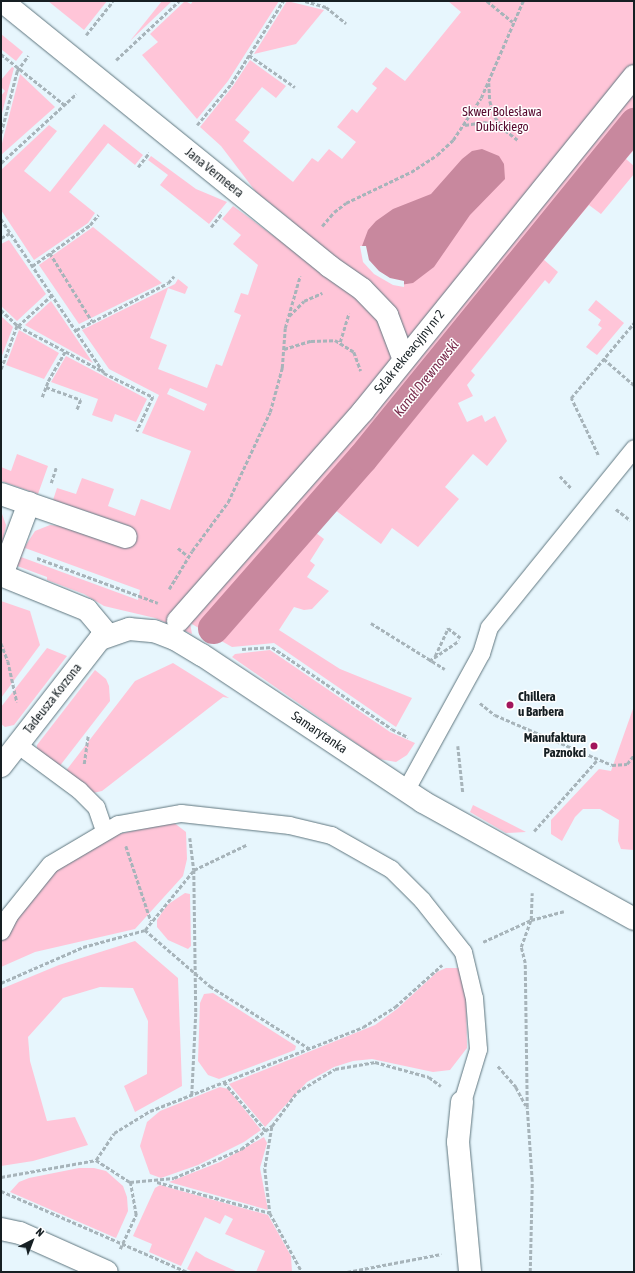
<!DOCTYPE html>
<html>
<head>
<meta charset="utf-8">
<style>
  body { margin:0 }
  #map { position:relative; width:635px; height:1273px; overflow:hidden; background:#e7f6fd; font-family:"Asap Condensed",sans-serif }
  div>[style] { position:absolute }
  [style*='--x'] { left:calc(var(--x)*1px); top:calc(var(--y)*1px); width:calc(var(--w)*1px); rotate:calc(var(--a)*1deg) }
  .green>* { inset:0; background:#ffc5d8 }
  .water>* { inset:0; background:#c8889e }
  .pier>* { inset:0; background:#e7f6fd }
  .canal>* { height:31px; margin:-15.5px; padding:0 15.5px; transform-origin:15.5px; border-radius:15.5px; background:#c8889e }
  .path>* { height:2.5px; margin-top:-1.25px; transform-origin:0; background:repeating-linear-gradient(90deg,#a7b4ba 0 4px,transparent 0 6px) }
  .roads { filter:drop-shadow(0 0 1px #5f767f) drop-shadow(0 0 1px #5f767f) }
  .lane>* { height:17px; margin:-8.5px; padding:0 8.5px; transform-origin:8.5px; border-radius:8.5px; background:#fff }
  .street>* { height:22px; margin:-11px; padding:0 11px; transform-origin:11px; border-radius:11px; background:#fff }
  .dots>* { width:11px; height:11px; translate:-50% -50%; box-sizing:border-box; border:2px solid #fff; border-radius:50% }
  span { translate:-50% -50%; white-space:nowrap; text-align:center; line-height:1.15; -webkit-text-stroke:3px #fff; paint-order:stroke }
  .park-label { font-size:13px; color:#570a2f }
  .street-label { font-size:13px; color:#161f23 }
  .poi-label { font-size:13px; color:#161f23; font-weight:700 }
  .left { translate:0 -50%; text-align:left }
  .right { translate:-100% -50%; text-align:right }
  .water-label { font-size:14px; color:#792c4c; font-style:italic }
  .frame { position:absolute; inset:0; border:2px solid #161f23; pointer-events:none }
  .north { position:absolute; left:12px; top:1221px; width:40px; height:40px; -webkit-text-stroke:3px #fff; paint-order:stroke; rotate:42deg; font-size:11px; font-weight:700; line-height:16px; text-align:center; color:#161f23 }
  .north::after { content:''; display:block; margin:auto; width:14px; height:18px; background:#161f23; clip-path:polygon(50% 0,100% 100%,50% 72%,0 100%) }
</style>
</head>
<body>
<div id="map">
  <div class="green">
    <i style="clip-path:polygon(48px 1px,107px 1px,84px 30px)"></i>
    <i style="clip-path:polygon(162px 1px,172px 1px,130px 41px)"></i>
    <i style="clip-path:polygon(185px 1px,191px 4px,193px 1px,279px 1px,228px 81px,197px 119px,142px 55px,158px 42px,150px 34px)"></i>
    <i style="clip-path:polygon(287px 1px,324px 10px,296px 44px,254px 54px)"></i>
    <i style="clip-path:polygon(evenodd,448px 1px,634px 1px,634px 150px,626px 159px,634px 166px,634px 174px,601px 214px,589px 205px,543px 259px,558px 272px,549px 284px,545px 280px,471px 371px,475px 375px,467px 385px,473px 396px,458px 403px,467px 422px,482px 415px,485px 422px,495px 416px,507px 441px,487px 466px,473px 454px,445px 487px,459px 499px,418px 547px,392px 528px,381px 544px,335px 510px,316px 533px,324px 539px,310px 561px,315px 565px,307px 577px,329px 591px,312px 609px,304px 610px,294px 607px,279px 630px,340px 669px,412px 698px,396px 727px,274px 643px,232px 647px,190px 623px,192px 634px,155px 618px,104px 606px,84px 594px,47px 580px,47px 577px,1px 560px,1px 511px,6px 525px,3px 540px,24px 548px,35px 531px,50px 525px,60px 526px,122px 547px,129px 526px,53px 500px,57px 488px,76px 494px,82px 478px,114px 489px,108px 506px,135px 516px,141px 499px,170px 510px,191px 451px,142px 433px,159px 395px,109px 369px,82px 330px,175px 284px,178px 279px,188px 287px,185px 294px,168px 288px,150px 338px,167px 345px,158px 369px,207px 388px,216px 364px,222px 366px,241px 315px,234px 312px,241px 293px,248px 295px,258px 265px,233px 244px,241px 235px,222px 219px,233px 206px,278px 239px,292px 221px,256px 192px,221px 146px,200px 127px,233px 86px,250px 60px,286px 86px,276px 98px,262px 87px,240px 114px,235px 120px,250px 132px,243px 141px,293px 182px,312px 158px,318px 162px,329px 149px,342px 159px,356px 142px,337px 127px,352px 109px,357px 113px,377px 88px,372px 84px,386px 67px,405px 81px,461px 12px,448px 1px,170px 388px,207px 404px,204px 411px,167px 394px,170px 388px,448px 1px,25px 548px,140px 590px,138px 600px,21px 557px,25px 548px)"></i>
    <i style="clip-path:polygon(1px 34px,23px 52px,16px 61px,1px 49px)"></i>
    <i style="clip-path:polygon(12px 67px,14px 68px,1px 117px,1px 96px,5px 91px,1px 87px,1px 80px)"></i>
    <i style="clip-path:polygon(20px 74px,55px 107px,1px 155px,1px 147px)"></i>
    <i style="clip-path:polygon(104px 124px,143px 155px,135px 165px,108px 143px,69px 192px,95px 213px,88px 223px,34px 260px,1px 210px,1px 170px,49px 125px,57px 131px,24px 171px,50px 192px)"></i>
    <i style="clip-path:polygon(151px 156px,196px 189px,227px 202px,209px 224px,160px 185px,168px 175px,148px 160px)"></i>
    <i style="clip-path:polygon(93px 227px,162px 283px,79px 324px,39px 265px)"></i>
    <i style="clip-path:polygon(9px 240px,46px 294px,17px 321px,1px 306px,1px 244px)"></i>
    <i style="clip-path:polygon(596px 300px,624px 323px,597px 355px,586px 347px,602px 328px,598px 325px,601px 320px,588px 310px)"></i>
    <i style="clip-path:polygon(51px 301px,93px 363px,25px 325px)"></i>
    <i style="clip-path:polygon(1px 316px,13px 327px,1px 358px)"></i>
    <i style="clip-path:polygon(19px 330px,59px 353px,44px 379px,6px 365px)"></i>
    <i style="clip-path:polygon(66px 356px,147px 399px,136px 422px,115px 414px,112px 422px,92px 415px,98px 399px,51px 382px)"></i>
    <i style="clip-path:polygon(17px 454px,48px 466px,38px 494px,1px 481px,1px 467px,11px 471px)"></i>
    <i style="clip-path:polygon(1px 601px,30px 611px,40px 645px,1px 698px)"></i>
    <i style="clip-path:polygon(47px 648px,67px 656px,14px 725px,5px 727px,1px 724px,1px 707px)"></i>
    <i style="clip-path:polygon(270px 650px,390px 732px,415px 743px,407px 755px,396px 762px,379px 759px,232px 657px,235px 654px)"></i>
    <i style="clip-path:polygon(173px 663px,229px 698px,223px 697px,102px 791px,93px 793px,65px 772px,135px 681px)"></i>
    <i style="clip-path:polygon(95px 670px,106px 679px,109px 686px,110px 701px,59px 767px,37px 750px,37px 745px)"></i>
    <i style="clip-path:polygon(634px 706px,634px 850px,621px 849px,618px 841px,619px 820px,600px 809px,583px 809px,575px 817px,562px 841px,551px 834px,551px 820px,599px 769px,611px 771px)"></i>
    <i style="clip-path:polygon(473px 805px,526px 832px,506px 833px,470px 812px)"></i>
    <i style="clip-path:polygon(173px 822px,186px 832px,187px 859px,183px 876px,135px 929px,35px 952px,1px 967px,1px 943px,15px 916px,53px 869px,105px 837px)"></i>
    <i style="clip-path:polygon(185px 893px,190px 894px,191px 946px,188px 949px,168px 940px,157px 927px,157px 920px,167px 905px)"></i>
    <i style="clip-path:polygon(135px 941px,178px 978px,182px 1086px,135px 1112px,124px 1086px,147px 1074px,148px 1021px,133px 988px,100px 987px,63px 998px,28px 1037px,30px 1061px,47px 1121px,75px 1117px,88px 1145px,33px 1161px,1px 1166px,1px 989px,59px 965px)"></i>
    <i style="clip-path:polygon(446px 968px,459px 968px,466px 985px,467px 1048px,450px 1070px,433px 1072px,372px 1059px,353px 1061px,334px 1067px,307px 1082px,265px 1127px,229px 1084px,375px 1025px,397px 1009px,437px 972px)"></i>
    <i style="clip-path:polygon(213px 993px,296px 1046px,295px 1050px,219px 1079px,208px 1075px,198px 1061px,200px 1003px,204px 994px)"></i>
    <i style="clip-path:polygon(220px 1087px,228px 1089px,261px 1130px,244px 1142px,198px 1165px,161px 1178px,150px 1174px,140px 1146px,147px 1122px,160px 1111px)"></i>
    <i style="clip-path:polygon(264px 1137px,267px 1143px,260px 1168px,268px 1210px,169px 1182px,220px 1162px)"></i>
    <i style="clip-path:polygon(79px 1168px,94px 1168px,106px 1171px,123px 1186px,127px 1197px,128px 1211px,116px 1238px,10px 1192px,19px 1182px,29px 1178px)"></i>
    <i style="clip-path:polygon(160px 1185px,268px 1215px,291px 1256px,292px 1272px,256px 1272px,265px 1251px,225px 1234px,233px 1219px,225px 1215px,220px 1224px,205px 1217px,181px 1266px,149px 1252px,152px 1244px,133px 1236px,155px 1188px)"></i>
    <i style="clip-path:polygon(196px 1251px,205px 1257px,238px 1272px,193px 1272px,187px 1269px)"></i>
  </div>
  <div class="water">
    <i style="clip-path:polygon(482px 149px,499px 156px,504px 164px,505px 179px,470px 215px,434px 267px,413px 283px,400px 285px,370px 267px,362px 246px,368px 230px,376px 221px,393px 209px,431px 194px,462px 159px,472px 151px)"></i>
  </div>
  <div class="pier">
    <i style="clip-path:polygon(360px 246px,366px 246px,369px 260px,379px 271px,390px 278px,404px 281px,404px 287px,393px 285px,374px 274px,363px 262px)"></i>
  </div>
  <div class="canal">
    <i style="--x:213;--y:628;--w:226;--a:-48.8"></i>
    <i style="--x:362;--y:458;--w:432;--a:-50.9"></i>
  </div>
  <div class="path">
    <i style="--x:305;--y:1;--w:22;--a:16"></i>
    <i style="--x:326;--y:7;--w:26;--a:39"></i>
    <i style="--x:487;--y:1;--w:33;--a:39"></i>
    <i style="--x:86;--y:35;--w:43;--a:-51.5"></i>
    <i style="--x:1;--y:54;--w:82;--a:38.6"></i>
    <i style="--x:249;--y:55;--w:56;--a:34.8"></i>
    <i style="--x:116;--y:60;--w:86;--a:-43.1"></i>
    <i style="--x:489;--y:83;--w:18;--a:87"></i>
    <i style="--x:490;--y:101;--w:17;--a:73"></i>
    <i style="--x:495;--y:117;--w:16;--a:52"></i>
    <i style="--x:505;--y:130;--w:16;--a:38"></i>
    <i style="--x:197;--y:125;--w:53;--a:-50.3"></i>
    <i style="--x:231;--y:84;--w:98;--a:-57.9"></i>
    <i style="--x:465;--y:125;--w:19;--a:-9"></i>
    <i style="--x:484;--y:122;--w:17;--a:13"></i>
    <i style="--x:1;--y:133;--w:64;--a:-75.5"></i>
    <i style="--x:17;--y:71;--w:19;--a:-54"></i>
    <i style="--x:1;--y:163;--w:102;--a:-42.6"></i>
    <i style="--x:138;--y:167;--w:18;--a:-52"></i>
    <i style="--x:1;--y:219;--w:185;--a:56.2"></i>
    <i style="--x:104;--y:373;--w:55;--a:26.1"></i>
    <i style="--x:153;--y:397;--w:38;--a:115"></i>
    <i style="--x:322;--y:226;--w:18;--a:-49"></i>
    <i style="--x:334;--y:212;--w:15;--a:-37"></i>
    <i style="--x:346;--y:203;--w:72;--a:-25.5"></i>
    <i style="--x:411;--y:172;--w:31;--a:-33"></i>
    <i style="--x:437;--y:155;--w:22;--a:-43"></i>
    <i style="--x:453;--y:140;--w:50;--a:-56.3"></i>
    <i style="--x:481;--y:98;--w:106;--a:-66.6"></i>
    <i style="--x:211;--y:227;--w:18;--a:-52"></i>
    <i style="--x:1;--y:238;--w:10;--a:-29"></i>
    <i style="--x:50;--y:253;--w:80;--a:58.3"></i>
    <i style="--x:32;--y:266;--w:71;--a:-35.3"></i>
    <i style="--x:90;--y:225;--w:13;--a:-51"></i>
    <i style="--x:1;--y:310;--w:23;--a:43"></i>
    <i style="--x:18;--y:326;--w:98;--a:28.1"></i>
    <i style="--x:289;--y:316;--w:21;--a:-45"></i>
    <i style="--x:304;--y:301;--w:20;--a:-24"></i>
    <i style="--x:18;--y:326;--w:46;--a:-42.4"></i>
    <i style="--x:76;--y:330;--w:103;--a:-27.1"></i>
    <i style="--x:168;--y:283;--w:9;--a:-49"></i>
    <i style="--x:340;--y:342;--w:30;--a:-73"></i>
    <i style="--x:284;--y:349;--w:28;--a:-17"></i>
    <i style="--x:311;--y:341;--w:24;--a:-2"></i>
    <i style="--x:335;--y:340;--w:22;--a:32"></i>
    <i style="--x:354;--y:352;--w:20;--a:70"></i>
    <i style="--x:604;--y:359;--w:40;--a:41"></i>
    <i style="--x:1;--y:369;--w:47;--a:-70"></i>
    <i style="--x:46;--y:387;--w:37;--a:20"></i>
    <i style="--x:81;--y:400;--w:11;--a:112"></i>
    <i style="--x:42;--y:397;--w:17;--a:-69"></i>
    <i style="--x:48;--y:381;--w:34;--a:-60"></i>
    <i style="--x:598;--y:455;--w:63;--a:-115.3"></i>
    <i style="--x:571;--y:398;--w:98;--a:-50"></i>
    <i style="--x:560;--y:476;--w:16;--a:47"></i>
    <i style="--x:51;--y:483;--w:16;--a:-72"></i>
    <i style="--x:616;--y:509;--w:18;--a:38"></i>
    <i style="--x:178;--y:548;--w:13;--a:39"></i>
    <i style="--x:37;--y:558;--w:129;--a:20.4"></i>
    <i style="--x:169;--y:589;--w:44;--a:-58.8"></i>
    <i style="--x:192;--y:551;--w:61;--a:-53.7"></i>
    <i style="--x:228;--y:502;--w:99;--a:-65"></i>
    <i style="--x:270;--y:412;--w:46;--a:-74.7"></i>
    <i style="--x:282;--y:368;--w:40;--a:-85.7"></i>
    <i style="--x:285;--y:328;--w:54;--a:-73.9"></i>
    <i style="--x:371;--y:623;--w:87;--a:31.9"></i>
    <i style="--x:1;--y:643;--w:19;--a:69"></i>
    <i style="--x:8;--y:661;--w:42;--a:77.6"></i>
    <i style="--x:242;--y:649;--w:30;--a:-4"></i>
    <i style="--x:272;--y:647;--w:145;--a:34.3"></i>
    <i style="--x:392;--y:729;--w:18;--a:27"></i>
    <i style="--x:435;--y:656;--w:31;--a:-65"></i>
    <i style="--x:448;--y:628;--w:16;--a:38"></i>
    <i style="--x:429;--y:661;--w:36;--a:-34"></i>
    <i style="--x:480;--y:703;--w:19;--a:39"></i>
    <i style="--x:495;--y:715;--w:127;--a:23.1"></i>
    <i style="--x:612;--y:765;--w:15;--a:-4"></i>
    <i style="--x:627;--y:764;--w:11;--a:-52"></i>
    <i style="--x:458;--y:746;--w:47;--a:83.9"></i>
    <i style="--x:84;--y:764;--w:28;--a:-82"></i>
    <i style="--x:534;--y:831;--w:96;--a:-48.4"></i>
    <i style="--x:190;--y:838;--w:32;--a:83"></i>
    <i style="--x:194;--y:870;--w:143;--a:89.2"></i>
    <i style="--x:196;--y:1013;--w:82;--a:92.8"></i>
    <i style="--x:126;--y:846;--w:79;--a:71.6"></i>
    <i style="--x:145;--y:930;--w:77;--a:-50.8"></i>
    <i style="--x:194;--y:870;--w:58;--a:-25.7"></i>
    <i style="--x:483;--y:942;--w:53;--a:-24.6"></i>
    <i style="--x:531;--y:920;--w:34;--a:-15"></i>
    <i style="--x:1;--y:983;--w:90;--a:-23.7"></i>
    <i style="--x:83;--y:947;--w:64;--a:-15.3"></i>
    <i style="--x:145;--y:930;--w:86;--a:40.7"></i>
    <i style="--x:210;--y:986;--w:118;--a:32.2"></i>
    <i style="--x:498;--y:1066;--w:28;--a:49"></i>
    <i style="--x:516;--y:1087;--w:21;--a:62"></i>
    <i style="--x:224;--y:1082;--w:65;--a:49.4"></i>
    <i style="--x:272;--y:1127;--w:43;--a:99.5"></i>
    <i style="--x:265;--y:1169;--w:44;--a:83.5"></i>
    <i style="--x:270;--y:1213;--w:67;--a:61.5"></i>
    <i style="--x:96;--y:1160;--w:40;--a:32.9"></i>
    <i style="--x:130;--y:1182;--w:44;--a:-5.2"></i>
    <i style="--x:174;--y:1178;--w:73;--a:-23.4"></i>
    <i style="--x:241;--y:1149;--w:39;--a:-37"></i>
    <i style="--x:272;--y:1126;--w:42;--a:-53.7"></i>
    <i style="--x:297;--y:1092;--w:44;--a:-31.2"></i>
    <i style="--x:335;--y:1069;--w:41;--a:-9.9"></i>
    <i style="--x:375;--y:1062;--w:56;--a:15.5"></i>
    <i style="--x:429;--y:1077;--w:15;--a:37"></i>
    <i style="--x:1;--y:1177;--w:97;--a:-10.1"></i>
    <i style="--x:96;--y:1160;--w:32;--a:-56"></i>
    <i style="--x:114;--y:1133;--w:42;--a:-31.4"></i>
    <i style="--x:150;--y:1111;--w:229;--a:-21.5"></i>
    <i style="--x:363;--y:1027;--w:38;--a:-32"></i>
    <i style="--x:395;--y:1007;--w:63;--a:-41.8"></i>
    <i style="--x:157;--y:1182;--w:117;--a:15.3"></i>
    <i style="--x:1;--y:1191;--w:203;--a:23.5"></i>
    <i style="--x:120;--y:1249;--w:38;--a:-65"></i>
    <i style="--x:136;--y:1215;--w:34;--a:-100"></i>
    <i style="--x:347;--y:1272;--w:96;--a:-10.8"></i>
    <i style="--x:530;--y:1272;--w:91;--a:-88.7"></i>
    <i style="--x:532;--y:1181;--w:74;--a:-93.9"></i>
    <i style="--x:527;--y:1107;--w:144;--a:-90.8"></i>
    <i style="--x:525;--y:963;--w:16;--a:-104"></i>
    <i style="--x:521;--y:947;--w:29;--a:-70"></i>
    <i style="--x:531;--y:920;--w:27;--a:-88"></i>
  </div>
  <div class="roads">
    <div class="lane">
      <i style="--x:18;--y:745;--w:76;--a:36.4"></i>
      <i style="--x:79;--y:790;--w:24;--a:45"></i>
      <i style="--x:96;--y:807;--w:24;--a:71"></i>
      <i style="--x:405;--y:791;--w:158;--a:-61.2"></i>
      <i style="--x:481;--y:653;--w:27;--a:-73"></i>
      <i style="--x:489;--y:627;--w:230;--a:-51"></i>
      <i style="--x:1;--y:931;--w:18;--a:-63"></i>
      <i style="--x:9;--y:915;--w:65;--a:-51.2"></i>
      <i style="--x:50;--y:864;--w:79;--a:-30.5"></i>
      <i style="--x:118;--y:824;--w:64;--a:-9.9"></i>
      <i style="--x:181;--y:813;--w:109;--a:6.3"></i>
      <i style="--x:289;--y:825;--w:43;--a:13.4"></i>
      <i style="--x:331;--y:835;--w:69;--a:29.5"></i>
      <i style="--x:391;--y:869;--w:44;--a:45"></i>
      <i style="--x:422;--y:900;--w:66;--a:51.7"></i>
      <i style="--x:463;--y:952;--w:47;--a:76.6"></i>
      <i style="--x:474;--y:998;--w:51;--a:85.5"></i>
      <i style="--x:478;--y:1049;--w:55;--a:106.8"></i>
    </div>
    <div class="street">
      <i style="--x:2;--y:1;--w:421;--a:39"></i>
      <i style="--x:329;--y:266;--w:40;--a:34.9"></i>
      <i style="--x:362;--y:289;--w:36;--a:46"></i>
      <i style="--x:387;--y:315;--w:48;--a:69.3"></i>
      <i style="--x:1;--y:494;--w:132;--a:19"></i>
      <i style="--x:1;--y:575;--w:93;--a:22.1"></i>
      <i style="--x:87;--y:610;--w:31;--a:50"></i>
      <i style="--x:2;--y:575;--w:77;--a:-69.4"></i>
      <i style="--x:178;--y:621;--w:280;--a:-48.6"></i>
      <i style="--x:363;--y:411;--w:431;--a:-51"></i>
      <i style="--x:1;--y:766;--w:161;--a:-52.1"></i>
      <i style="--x:100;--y:639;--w:31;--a:-19"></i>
      <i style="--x:129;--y:629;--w:25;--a:5"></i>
      <i style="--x:154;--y:631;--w:22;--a:21"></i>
      <i style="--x:175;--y:639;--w:31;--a:31"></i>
      <i style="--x:202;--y:655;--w:265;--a:33.6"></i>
      <i style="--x:423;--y:802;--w:241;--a:29"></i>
      <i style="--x:462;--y:1102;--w:40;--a:95.7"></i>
      <i style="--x:458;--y:1142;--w:131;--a:84.7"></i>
      <i style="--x:1;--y:1229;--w:19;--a:12"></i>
      <i style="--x:20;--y:1233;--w:95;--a:24.1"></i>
    </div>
  </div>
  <div class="dots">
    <i style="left:510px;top:705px;background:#a3165c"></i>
    <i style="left:594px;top:746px;background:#a3165c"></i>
  </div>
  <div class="park-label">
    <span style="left:502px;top:120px">Skwer Bolesława<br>Dubickiego</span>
  </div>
  <div class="street-label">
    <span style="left:214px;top:173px;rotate:39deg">Jana Vermeera</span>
    <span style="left:410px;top:352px;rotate:-51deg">Szlak rekreacyjny nr 2</span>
    <span style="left:53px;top:699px;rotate:-52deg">Tadeusza Korzona</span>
    <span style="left:319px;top:733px;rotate:34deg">Samarytanka</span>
  </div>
  <div class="poi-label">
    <span class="left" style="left:518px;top:705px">Chillera<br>u Barbera</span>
    <span class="right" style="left:586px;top:746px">Manufaktura<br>Paznokci</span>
  </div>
  <div class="water-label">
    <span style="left:426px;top:378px;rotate:-51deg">Kanał Drewnowski</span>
  </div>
  <div class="frame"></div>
  <div class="north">N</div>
</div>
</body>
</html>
